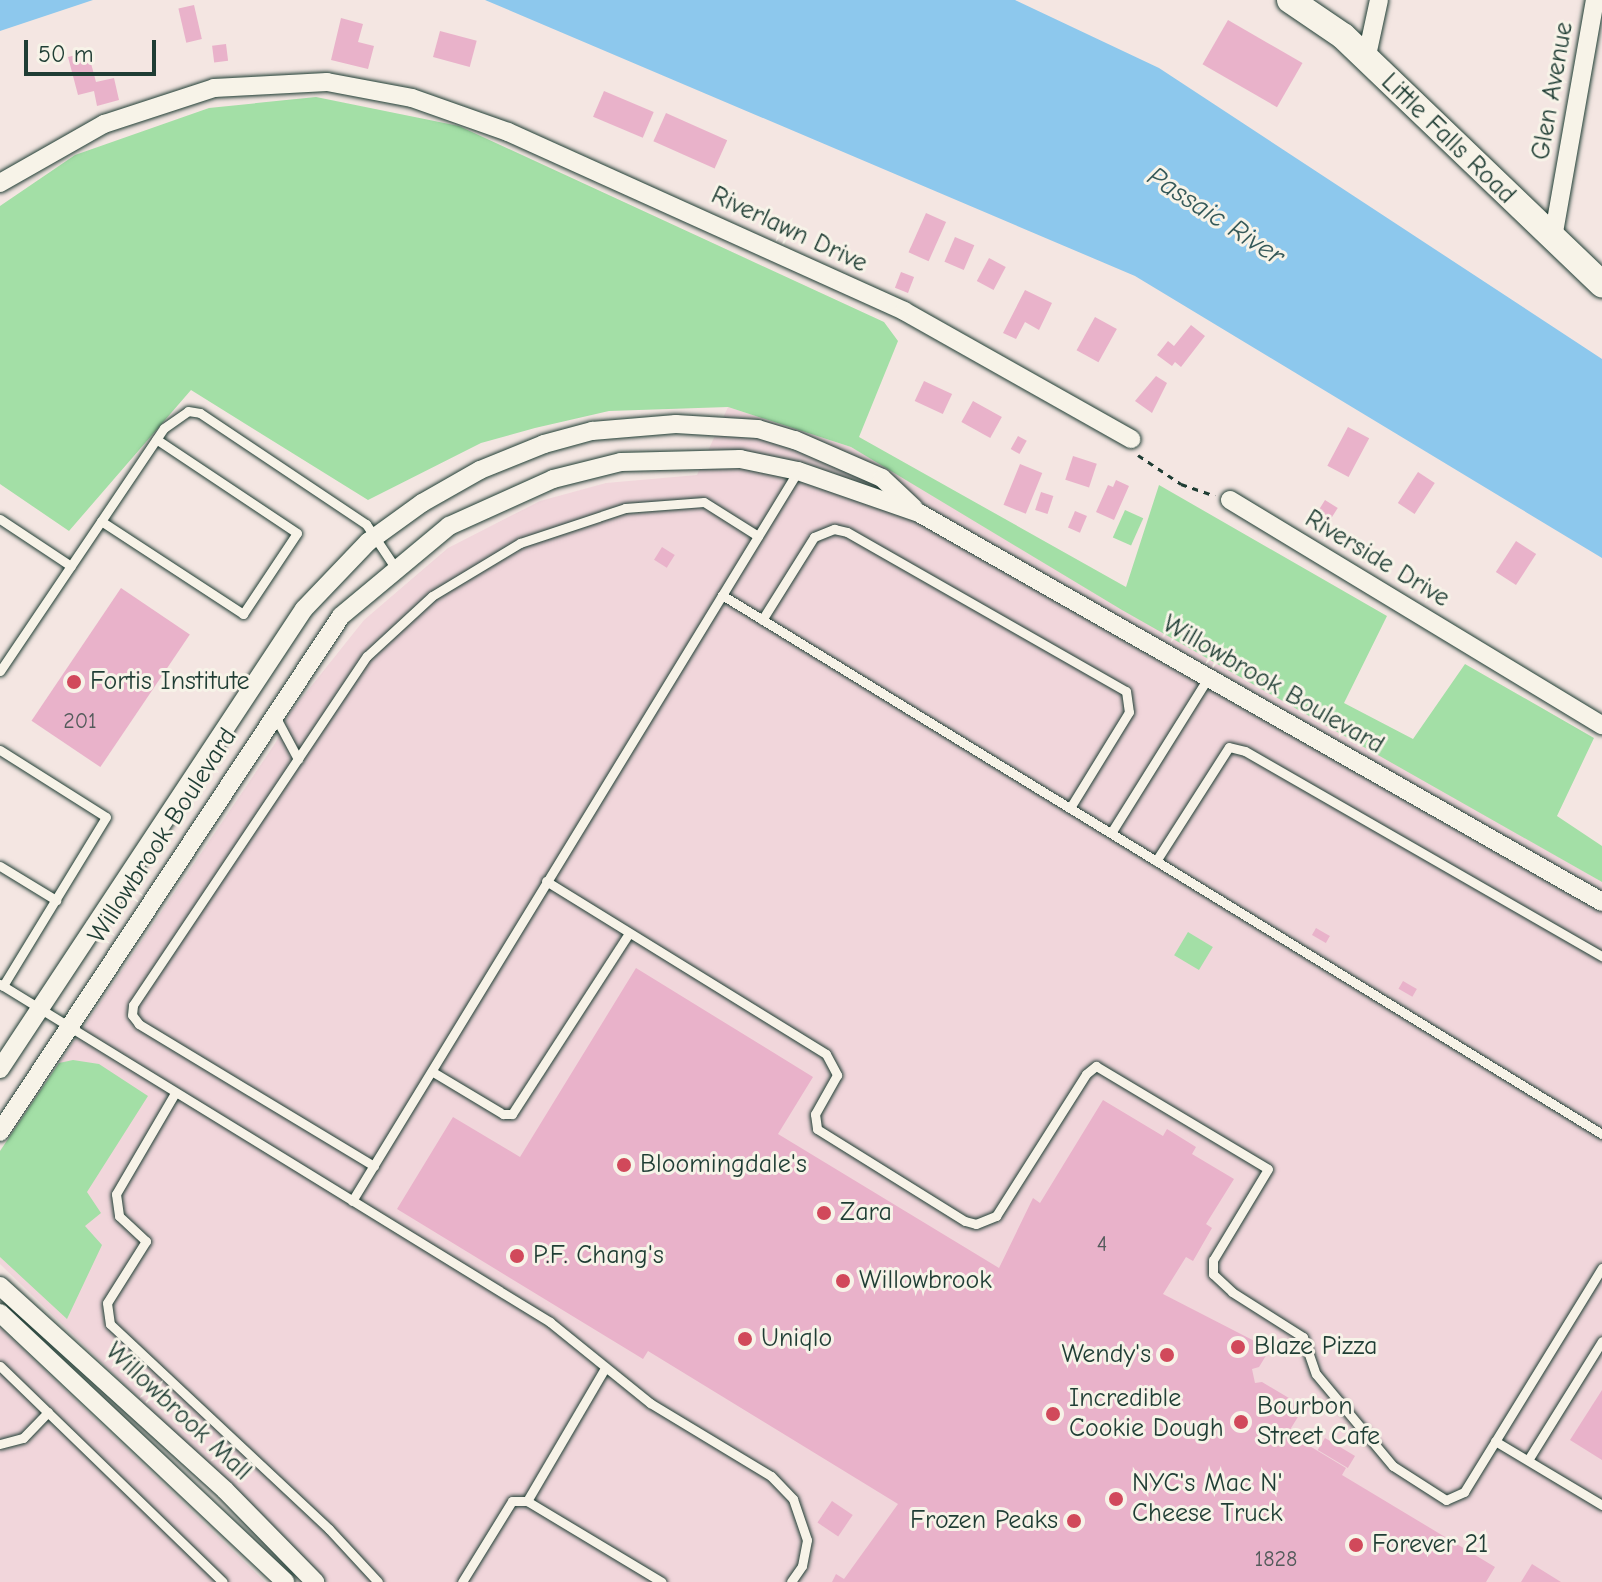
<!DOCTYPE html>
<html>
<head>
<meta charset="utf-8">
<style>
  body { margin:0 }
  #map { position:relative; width:1602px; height:1582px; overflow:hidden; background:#f4e6e2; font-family:"Comic Neue",sans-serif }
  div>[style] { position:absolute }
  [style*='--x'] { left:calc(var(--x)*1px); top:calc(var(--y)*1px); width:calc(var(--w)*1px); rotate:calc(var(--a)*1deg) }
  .built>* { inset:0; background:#f1d6db }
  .green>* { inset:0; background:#a3dfa6; transform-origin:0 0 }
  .water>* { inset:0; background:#8dc8ed }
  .building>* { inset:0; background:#e9b2ca; transform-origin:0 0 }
  .path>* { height:3px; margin-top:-1.5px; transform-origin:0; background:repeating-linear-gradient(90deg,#1f3d34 0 6px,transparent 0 12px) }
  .roads { filter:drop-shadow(0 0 2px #1f3d34) drop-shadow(0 0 2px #1f3d34) }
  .lane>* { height:9px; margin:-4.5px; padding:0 4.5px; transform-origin:4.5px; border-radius:4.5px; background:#f7f3e8 }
  .street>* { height:18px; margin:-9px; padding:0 9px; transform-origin:9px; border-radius:9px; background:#f7f3e8 }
  .secondary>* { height:26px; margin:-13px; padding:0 13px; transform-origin:13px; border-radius:13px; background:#f7f3e8 }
  .dots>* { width:22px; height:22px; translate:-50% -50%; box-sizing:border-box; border:4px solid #f7f3e8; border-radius:50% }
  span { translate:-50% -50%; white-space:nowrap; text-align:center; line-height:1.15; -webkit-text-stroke:6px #f7f3e8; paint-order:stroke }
  .number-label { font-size:22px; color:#525a5a }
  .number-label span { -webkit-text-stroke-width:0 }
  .street-label { font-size:26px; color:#1f3d34 }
  .poi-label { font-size:26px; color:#1f3d34 }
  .left { translate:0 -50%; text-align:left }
  .right { translate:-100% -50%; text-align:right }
  .water-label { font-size:28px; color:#355959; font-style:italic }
  .scale { position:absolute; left:24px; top:40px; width:132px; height:36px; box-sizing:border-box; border:4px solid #1f3d34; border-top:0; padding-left:10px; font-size:24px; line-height:28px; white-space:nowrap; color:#1f3d34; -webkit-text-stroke:6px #f7f3e8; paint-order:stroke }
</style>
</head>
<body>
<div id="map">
  <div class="built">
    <i style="clip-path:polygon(728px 407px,851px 447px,1602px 882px,1602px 1582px,328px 1582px,0 1264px,0 1151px,276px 742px,289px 714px,364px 620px,448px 548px,540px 501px,606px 483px,697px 475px)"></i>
    <i style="clip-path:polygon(0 1327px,256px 1573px,265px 1582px,0 1582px)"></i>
  </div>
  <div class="green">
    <i style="clip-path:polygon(316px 97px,459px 126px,884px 322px,898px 341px,859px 437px,1126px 587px,1159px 485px,1387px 616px,1344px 703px,1413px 739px,1465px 664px,1594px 738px,1557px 816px,1602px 846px,1602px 882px,1122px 610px,851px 447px,728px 407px,609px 411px,535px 428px,481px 443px,368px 500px,191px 390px,69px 531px,0 484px,0 206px,75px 155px,209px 108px)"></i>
    <i style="left:1125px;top:510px;width:20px;height:30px;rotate:24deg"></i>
    <i style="left:1188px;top:932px;width:29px;height:27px;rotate:31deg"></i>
    <i style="clip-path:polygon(73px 1060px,99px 1064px,148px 1096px,87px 1192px,101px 1213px,85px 1226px,102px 1245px,67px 1319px,0 1257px,0 1151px,59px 1063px)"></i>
  </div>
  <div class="water">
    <i style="clip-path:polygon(0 0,93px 0,0 31px)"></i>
    <i style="clip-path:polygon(485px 0,1015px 0,1159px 68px,1602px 359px,1602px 558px,1135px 276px)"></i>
  </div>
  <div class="building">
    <i style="left:194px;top:5px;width:35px;height:16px;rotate:77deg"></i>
    <i style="clip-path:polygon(341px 18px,363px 24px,358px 42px,374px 46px,368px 69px,331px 60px)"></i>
    <i style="left:1228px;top:20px;width:86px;height:51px;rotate:30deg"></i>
    <i style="left:440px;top:31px;width:38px;height:27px;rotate:15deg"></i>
    <i style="left:226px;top:44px;width:17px;height:14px;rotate:83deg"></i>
    <i style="clip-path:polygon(88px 52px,96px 82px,114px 78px,119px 100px,97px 106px,94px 91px,78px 95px,68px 57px)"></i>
    <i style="left:604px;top:91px;width:54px;height:28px;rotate:23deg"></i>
    <i style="left:666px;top:113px;width:67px;height:31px;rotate:24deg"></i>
    <i style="left:926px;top:213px;width:22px;height:43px;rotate:24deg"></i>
    <i style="left:955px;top:237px;width:21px;height:27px;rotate:23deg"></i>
    <i style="left:989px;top:258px;width:19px;height:26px;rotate:28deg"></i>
    <i style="left:901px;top:272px;width:14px;height:17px;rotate:21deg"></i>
    <i style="clip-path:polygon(1025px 290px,1052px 303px,1039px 330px,1025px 322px,1016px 339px,1003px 333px)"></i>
    <i style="left:1095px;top:317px;width:25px;height:38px;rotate:29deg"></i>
    <i style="clip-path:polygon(1191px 325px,1205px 336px,1181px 367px,1175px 362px,1172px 366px,1157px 355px,1168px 341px,1174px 346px)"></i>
    <i style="clip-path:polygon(1156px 376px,1167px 383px,1152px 413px,1135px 401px)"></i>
    <i style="left:924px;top:381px;width:31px;height:22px;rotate:25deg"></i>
    <i style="left:973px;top:401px;width:33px;height:24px;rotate:29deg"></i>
    <i style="left:1348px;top:427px;width:24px;height:44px;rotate:28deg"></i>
    <i style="left:1018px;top:436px;width:10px;height:15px;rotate:29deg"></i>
    <i style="left:1073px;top:456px;width:25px;height:25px;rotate:18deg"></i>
    <i style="left:1020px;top:464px;width:24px;height:44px;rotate:22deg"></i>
    <i style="left:1418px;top:472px;width:20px;height:37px;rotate:33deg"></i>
    <i style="clip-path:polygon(1116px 480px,1129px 486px,1114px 520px,1096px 512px,1108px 485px,1113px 487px)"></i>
    <i style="left:1041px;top:492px;width:13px;height:19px;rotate:18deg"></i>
    <i style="left:1325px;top:500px;width:15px;height:17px;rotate:32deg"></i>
    <i style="left:1075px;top:511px;width:13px;height:18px;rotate:23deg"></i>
    <i style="left:1516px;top:541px;width:24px;height:37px;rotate:33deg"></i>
    <i style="left:662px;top:547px;width:15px;height:15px;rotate:32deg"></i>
    <i style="left:121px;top:588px;width:83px;height:160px;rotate:34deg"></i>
    <i style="left:1316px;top:928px;width:16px;height:8px;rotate:30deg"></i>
    <i style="clip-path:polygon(636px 968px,813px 1077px,778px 1134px,999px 1268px,1033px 1198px,1040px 1203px,1103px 1100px,1163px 1136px,1167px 1129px,1196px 1147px,1192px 1154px,1234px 1179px,1206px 1224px,1212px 1228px,1193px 1261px,1186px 1257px,1163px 1294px,1270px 1349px,1259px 1367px,1252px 1369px,1255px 1383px,1262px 1382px,1304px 1407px,1288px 1433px,1346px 1468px,1342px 1475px,1495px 1567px,1486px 1582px,832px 1582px,836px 1574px,844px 1579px,898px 1504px,648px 1351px,643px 1359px,397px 1209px,453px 1117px,520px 1157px)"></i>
    <i style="left:1403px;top:981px;width:16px;height:9px;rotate:30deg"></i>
    <i style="clip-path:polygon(1602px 1390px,1602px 1460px,1570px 1440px)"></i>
    <i style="left:1325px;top:1438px;width:35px;height:14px;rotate:31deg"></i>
    <i style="left:832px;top:1501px;width:25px;height:26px;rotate:34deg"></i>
    <i style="clip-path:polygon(1532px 1564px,1561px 1582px,1521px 1582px)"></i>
  </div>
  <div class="path">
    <i style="--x:1138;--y:455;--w:52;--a:34"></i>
    <i style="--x:1181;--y:484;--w:36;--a:19"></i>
  </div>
  <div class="roads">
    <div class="lane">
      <i style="--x:0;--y:519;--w:85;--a:33.5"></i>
      <i style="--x:101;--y:521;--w:170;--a:33.2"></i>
      <i style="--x:243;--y:614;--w:97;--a:-56.3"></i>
      <i style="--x:297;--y:533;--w:169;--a:-146.3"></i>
      <i style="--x:722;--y:595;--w:1032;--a:31.49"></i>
      <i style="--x:762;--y:620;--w:98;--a:-57.9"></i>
      <i style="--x:814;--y:537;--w:22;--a:-22"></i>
      <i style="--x:834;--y:529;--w:13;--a:13"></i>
      <i style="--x:847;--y:532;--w:321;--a:29.7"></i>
      <i style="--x:1126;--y:691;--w:21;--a:82"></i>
      <i style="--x:1129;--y:712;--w:113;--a:121.6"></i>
      <i style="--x:0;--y:671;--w:293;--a:-56"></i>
      <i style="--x:164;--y:428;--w:29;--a:-35"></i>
      <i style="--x:188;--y:411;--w:12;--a:9"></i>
      <i style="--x:200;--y:413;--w:200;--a:33.8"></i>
      <i style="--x:366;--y:524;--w:50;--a:56.3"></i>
      <i style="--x:275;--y:716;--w:49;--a:61.9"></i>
      <i style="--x:0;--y:750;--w:125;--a:32.3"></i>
      <i style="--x:106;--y:817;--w:198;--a:121.4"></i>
      <i style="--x:1111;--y:833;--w:183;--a:-58"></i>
      <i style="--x:1156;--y:861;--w:135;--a:-57.4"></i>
      <i style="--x:1229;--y:747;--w:16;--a:14"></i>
      <i style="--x:1245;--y:751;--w:412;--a:29.9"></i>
      <i style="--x:0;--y:866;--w:66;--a:31.3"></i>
      <i style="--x:546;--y:881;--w:329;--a:31.7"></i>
      <i style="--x:826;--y:1054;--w:24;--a:62"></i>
      <i style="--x:837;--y:1075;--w:45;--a:119.4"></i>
      <i style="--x:815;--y:1114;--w:15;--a:82"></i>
      <i style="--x:817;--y:1129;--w:174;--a:31.9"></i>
      <i style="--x:965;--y:1221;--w:11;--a:15"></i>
      <i style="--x:976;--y:1224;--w:22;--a:-22"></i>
      <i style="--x:996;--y:1216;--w:168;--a:-57.6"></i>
      <i style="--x:1086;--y:1074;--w:13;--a:-39"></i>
      <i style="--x:1096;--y:1066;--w:200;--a:30.9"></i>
      <i style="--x:1268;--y:1169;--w:106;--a:121.1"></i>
      <i style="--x:1213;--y:1260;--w:14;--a:90"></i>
      <i style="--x:1213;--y:1274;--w:26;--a:43"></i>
      <i style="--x:1232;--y:1292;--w:84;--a:32.4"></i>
      <i style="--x:1303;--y:1337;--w:39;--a:71"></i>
      <i style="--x:1316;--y:1374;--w:120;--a:50.1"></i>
      <i style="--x:1393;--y:1466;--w:63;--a:32.7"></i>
      <i style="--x:1446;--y:1500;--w:20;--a:-24"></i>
      <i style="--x:1464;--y:1492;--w:263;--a:-58.4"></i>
      <i style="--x:0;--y:984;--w:646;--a:31.57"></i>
      <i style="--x:550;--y:1322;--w:129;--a:39"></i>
      <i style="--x:650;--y:1403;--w:141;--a:31.1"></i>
      <i style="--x:771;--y:1476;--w:32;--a:46"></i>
      <i style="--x:793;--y:1499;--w:43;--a:71.1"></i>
      <i style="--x:807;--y:1540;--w:26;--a:101"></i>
      <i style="--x:802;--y:1566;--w:19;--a:125"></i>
      <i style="--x:433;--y:1072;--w:82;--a:31"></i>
      <i style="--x:503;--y:1114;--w:9;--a:0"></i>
      <i style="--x:512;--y:1114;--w:213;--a:-57.1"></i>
      <i style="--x:175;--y:1093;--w:117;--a:120.3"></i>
      <i style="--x:116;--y:1194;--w:22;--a:82"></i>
      <i style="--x:119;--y:1216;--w:37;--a:43"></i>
      <i style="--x:146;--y:1241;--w:73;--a:122.2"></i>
      <i style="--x:107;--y:1303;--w:21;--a:82"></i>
      <i style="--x:110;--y:1324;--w:300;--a:43.1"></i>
      <i style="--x:329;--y:1529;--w:72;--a:47.2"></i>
      <i style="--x:374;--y:1166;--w:275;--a:-148.9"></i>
      <i style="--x:139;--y:1024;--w:11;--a:-128"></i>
      <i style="--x:132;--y:1015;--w:10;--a:-84"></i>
      <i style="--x:133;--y:1005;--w:420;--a:-56.2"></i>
      <i style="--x:367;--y:656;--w:88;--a:-42.7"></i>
      <i style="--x:432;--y:596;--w:103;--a:-31.1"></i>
      <i style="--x:520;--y:543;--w:111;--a:-18.4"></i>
      <i style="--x:625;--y:508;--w:79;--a:-4.3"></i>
      <i style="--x:704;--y:502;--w:64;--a:32.2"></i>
      <i style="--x:352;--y:1201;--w:855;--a:-58.58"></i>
      <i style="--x:0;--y:1366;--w:310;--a:44.1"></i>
      <i style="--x:1495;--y:1441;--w:125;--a:30.9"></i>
      <i style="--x:0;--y:1444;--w:24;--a:-15"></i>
      <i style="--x:23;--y:1438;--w:36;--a:-46"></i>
      <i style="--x:1528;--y:1460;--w:140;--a:-58.1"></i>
      <i style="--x:527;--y:1501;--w:157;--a:31"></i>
      <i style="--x:462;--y:1582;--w:95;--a:-58.3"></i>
      <i style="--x:512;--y:1501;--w:15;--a:0"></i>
      <i style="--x:527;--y:1501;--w:154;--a:-59.6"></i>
    </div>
    <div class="street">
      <i style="--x:1366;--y:60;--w:61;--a:-77.8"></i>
      <i style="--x:0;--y:183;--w:120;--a:-29.6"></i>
      <i style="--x:104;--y:124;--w:116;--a:-18.1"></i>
      <i style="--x:214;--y:88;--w:113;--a:-3"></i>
      <i style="--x:327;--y:82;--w:86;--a:10.7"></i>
      <i style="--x:412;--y:98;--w:102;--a:19.5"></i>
      <i style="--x:508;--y:132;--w:435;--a:24.3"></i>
      <i style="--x:904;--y:311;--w:261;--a:29.4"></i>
      <i style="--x:1553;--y:238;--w:242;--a:-80"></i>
      <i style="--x:1230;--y:500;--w:435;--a:31.2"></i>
      <i style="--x:0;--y:1069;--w:551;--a:-56.54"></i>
      <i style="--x:304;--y:609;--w:93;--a:-46.3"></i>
      <i style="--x:368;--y:542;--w:67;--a:-35.8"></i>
      <i style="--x:422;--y:503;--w:67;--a:-29.6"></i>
      <i style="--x:480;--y:470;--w:69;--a:-22.1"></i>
      <i style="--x:544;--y:444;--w:50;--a:-15.2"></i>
      <i style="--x:592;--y:431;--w:84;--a:-4.8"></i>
      <i style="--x:676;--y:424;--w:82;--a:3.5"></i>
      <i style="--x:758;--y:429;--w:39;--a:17"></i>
      <i style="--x:795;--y:440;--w:95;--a:23.6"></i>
      <i style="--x:882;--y:478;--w:44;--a:43.2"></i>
      <i style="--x:0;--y:1132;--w:618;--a:-56.54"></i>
      <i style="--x:341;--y:616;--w:141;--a:-39.8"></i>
      <i style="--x:449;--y:526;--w:114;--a:-24.3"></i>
      <i style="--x:553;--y:479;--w:70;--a:-14"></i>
      <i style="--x:621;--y:462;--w:119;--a:-1.4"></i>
      <i style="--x:740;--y:459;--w:59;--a:11.7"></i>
      <i style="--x:798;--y:471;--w:128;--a:19.1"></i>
      <i style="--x:919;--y:513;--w:786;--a:29.66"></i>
      <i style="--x:0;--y:1286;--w:304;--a:42.2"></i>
      <i style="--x:225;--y:1490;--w:129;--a:45.6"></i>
      <i style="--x:0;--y:1313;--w:392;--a:43.3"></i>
    </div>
    <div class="secondary">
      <i style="--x:1290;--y:0;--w:64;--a:34.2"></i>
      <i style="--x:1343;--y:36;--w:359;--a:43.8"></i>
    </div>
  </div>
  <div class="dots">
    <i style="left:74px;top:682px;background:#d1495b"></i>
    <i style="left:624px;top:1165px;background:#d1495b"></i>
    <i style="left:824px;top:1213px;background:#d1495b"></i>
    <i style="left:517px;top:1256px;background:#d1495b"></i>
    <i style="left:843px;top:1281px;background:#d1495b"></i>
    <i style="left:745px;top:1339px;background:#d1495b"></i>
    <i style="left:1238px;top:1347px;background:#d1495b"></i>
    <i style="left:1167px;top:1355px;background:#d1495b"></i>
    <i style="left:1053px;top:1414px;background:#d1495b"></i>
    <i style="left:1241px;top:1422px;background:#d1495b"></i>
    <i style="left:1116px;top:1499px;background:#d1495b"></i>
    <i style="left:1074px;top:1521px;background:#d1495b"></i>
    <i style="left:1356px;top:1545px;background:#d1495b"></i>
  </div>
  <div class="number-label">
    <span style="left:80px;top:722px">201</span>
    <span style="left:1102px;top:1245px">4</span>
    <span style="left:1276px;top:1560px">1828</span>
  </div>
  <div class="street-label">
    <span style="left:1553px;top:91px;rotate:-80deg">Glen Avenue</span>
    <span style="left:1448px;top:139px;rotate:44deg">Little Falls Road</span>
    <span style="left:789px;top:230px;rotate:25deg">Riverlawn Drive</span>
    <span style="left:1377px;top:559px;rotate:31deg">Riverside Drive</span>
    <span style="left:1273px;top:685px;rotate:30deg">Willowbrook Boulevard</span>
    <span style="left:163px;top:836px;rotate:-57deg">Willowbrook Boulevard</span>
    <span style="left:178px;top:1412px;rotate:43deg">Willowbrook Mall</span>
  </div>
  <div class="poi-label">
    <span class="left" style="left:90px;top:682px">Fortis Institute</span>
    <span class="left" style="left:640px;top:1165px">Bloomingdale's</span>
    <span class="left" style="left:840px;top:1213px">Zara</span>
    <span class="left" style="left:533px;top:1256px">P.F. Chang's</span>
    <span class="left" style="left:859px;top:1281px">Willowbrook</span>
    <span class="left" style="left:761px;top:1339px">Uniqlo</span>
    <span class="left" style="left:1254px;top:1347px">Blaze Pizza</span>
    <span class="right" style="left:1151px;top:1355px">Wendy's</span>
    <span class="left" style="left:1069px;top:1414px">Incredible<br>Cookie Dough</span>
    <span class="left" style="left:1257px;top:1422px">Bourbon<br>Street Cafe</span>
    <span class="left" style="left:1132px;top:1499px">NYC's Mac N'<br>Cheese Truck</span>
    <span class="right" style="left:1058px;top:1521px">Frozen Peaks</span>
    <span class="left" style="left:1372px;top:1545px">Forever 21</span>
  </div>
  <div class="water-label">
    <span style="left:1216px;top:216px;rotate:33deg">Passaic River</span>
  </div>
  <div class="scale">50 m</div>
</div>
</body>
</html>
